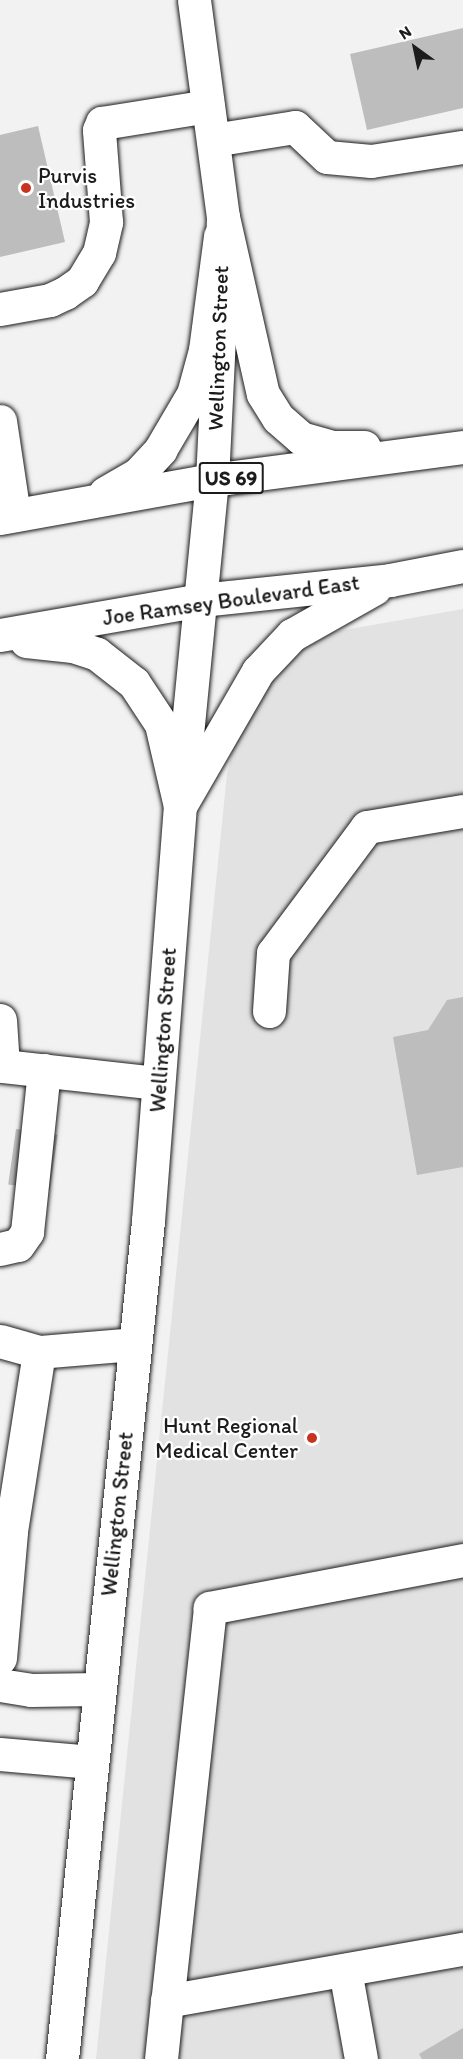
<!DOCTYPE html>
<html>
<head>
<meta charset="utf-8">
<style>
  body { margin:0 }
  #map { position:relative; width:463px; height:2059px; overflow:hidden; background:#f2f2f2; font-family:Itim,sans-serif }
  div>[style] { position:absolute }
  [style*='--x'] { left:calc(var(--x)*1px); top:calc(var(--y)*1px); width:calc(var(--w)*1px); rotate:calc(var(--a)*1deg) }
  .built>* { inset:0; background:#e2e2e2 }
  .building>* { inset:0; background:#bdbdbd; transform-origin:0 0 }
  .roads { filter:drop-shadow(0 0 2px #1c1c1c) drop-shadow(0 0 2px #1c1c1c) }
  .minor>* { height:33px; margin:-16.5px; padding:0 16.5px; transform-origin:16.5px; border-radius:16.5px; background:#fff }
  .highway>* { height:33px; margin:-16.5px; padding:0 16.5px; transform-origin:16.5px; border-radius:16.5px; background:#fff }
  .dots>* { width:16px; height:16px; translate:-50% -50%; box-sizing:border-box; border:3px solid #fff; border-radius:50% }
  span { translate:-50% -50%; white-space:nowrap; text-align:center; line-height:1.15; -webkit-text-stroke:4.5px #fff; paint-order:stroke }
  .shield-label span { padding:2px 4px; background:#fff; border:2px solid; border-radius:4px; -webkit-text-stroke-width:0 }
  .shield-label { font-size:21px; color:#1c1c1c; font-weight:700 }
  .poi-label { font-size:22px; color:#1c1c1c }
  .left { translate:0 -50%; text-align:left }
  .right { translate:-100% -50%; text-align:right }
  .street-label { font-size:22px; color:#1c1c1c }
  .north { position:absolute; left:385px; top:18px; width:60px; height:60px; -webkit-text-stroke:4px #fff; paint-order:stroke; rotate:327deg; font-size:16px; font-weight:700; line-height:24px; text-align:center; color:#1c1c1c }
  .north::after { content:''; display:block; margin:auto; width:21px; height:27px; background:#1c1c1c; clip-path:polygon(50% 0,100% 100%,50% 72%,0 100%) }
</style>
</head>
<body>
<div id="map">
  <div class="built">
    <i style="clip-path:polygon(463px 609px,463px 2059px,96px 2059px,227px 774px,234px 743px,268px 678px,301px 647px,327px 633px)"></i>
  </div>
  <div class="building">
    <i style="clip-path:polygon(463px 28px,463px 108px,367px 130px,350px 54px)"></i>
    <i style="clip-path:polygon(38px 126px,65px 242px,0 257px,0 135px)"></i>
    <i style="clip-path:polygon(463px 997px,463px 1167px,417px 1175px,393px 1037px,428px 1030px,447px 1000px)"></i>
    <i style="left:16px;top:1129px;width:42px;height:56px;rotate:8deg"></i>
    <i style="clip-path:polygon(463px 2028px,463px 2059px,422px 2059px,419px 2054px)"></i>
  </div>
  <div class="roads">
    <div class="minor">
      <i style="--x:194;--y:0;--w:219;--a:82.4"></i>
      <i style="--x:223;--y:217;--w:30;--a:92"></i>
      <i style="--x:213;--y:140;--w:83;--a:-9"></i>
      <i style="--x:295;--y:127;--w:44;--a:43.2"></i>
      <i style="--x:327;--y:157;--w:44;--a:5.2"></i>
      <i style="--x:371;--y:161;--w:93;--a:-8.7"></i>
      <i style="--x:0;--y:309;--w:51;--a:-10.2"></i>
      <i style="--x:50;--y:300;--w:17;--a:-25"></i>
      <i style="--x:65;--y:293;--w:21;--a:-35"></i>
      <i style="--x:82;--y:281;--w:33;--a:-59"></i>
      <i style="--x:99;--y:253;--w:32;--a:-77"></i>
      <i style="--x:106;--y:222;--w:92;--a:-94.4"></i>
      <i style="--x:99;--y:130;--w:8;--a:-67"></i>
      <i style="--x:102;--y:123;--w:107;--a:-9.1"></i>
      <i style="--x:0;--y:421;--w:95;--a:81.5"></i>
      <i style="--x:269;--y:1011;--w:58;--a:-86.1"></i>
      <i style="--x:273;--y:953;--w:157;--a:-53.3"></i>
      <i style="--x:367;--y:827;--w:97;--a:-9.5"></i>
      <i style="--x:0;--y:1020;--w:46;--a:86.3"></i>
      <i style="--x:3;--y:1066;--w:156;--a:6.3"></i>
      <i style="--x:0;--y:1249;--w:18;--a:-13"></i>
      <i style="--x:18;--y:1245;--w:16;--a:-55"></i>
      <i style="--x:27;--y:1232;--w:163;--a:-84"></i>
      <i style="--x:0;--y:1341;--w:41;--a:15.8"></i>
      <i style="--x:39;--y:1352;--w:96;--a:-4.8"></i>
      <i style="--x:463;--y:1560;--w:258;--a:169.3"></i>
      <i style="--x:210;--y:1608;--w:395;--a:96.2"></i>
      <i style="--x:167;--y:2001;--w:301;--a:-10"></i>
      <i style="--x:0;--y:1658;--w:127;--a:-85"></i>
      <i style="--x:11;--y:1531;--w:181;--a:-81.1"></i>
      <i style="--x:0;--y:1685;--w:31;--a:9"></i>
      <i style="--x:31;--y:1690;--w:68;--a:-0.8"></i>
      <i style="--x:0;--y:1754;--w:92;--a:5"></i>
      <i style="--x:345;--y:1970;--w:90;--a:79.8"></i>
      <i style="--x:62;--y:2059;--w:842;--a:-84.14"></i>
      <i style="--x:148;--y:1221;--w:416;--a:-85.6"></i>
      <i style="--x:180;--y:806;--w:328;--a:-84.4"></i>
      <i style="--x:212;--y:480;--w:161;--a:-87.2"></i>
      <i style="--x:161;--y:2059;--w:58;--a:-84.1"></i>
    </div>
    <div class="highway">
      <i style="--x:223;--y:217;--w:181;--a:77.3"></i>
      <i style="--x:263;--y:394;--w:28;--a:58"></i>
      <i style="--x:278;--y:418;--w:30;--a:41"></i>
      <i style="--x:301;--y:438;--w:33;--a:16"></i>
      <i style="--x:333;--y:447;--w:31;--a:0"></i>
      <i style="--x:105;--y:493;--w:38;--a:-30"></i>
      <i style="--x:138;--y:474;--w:33;--a:-47"></i>
      <i style="--x:160;--y:450;--w:65;--a:-59.5"></i>
      <i style="--x:193;--y:394;--w:46;--a:-74.7"></i>
      <i style="--x:205;--y:350;--w:115;--a:-82.5"></i>
      <i style="--x:0;--y:518;--w:215;--a:-10.2"></i>
      <i style="--x:212;--y:480;--w:253;--a:-7.5"></i>
      <i style="--x:0;--y:635;--w:204;--a:-9.9"></i>
      <i style="--x:201;--y:600;--w:190;--a:-6"></i>
      <i style="--x:390;--y:580;--w:74;--a:-10.9"></i>
      <i style="--x:26;--y:641;--w:47;--a:6.1"></i>
      <i style="--x:73;--y:646;--w:25;--a:18"></i>
      <i style="--x:97;--y:654;--w:47;--a:38.1"></i>
      <i style="--x:134;--y:683;--w:49;--a:56.6"></i>
      <i style="--x:161;--y:724;--w:84;--a:77"></i>
      <i style="--x:180;--y:806;--w:156;--a:-60"></i>
      <i style="--x:258;--y:671;--w:50;--a:-46.6"></i>
      <i style="--x:292;--y:635;--w:95;--a:-29.5"></i>
    </div>
  </div>
  <div class="dots">
    <i style="left:26px;top:188px;background:#c8321e"></i>
    <i style="left:312px;top:1438px;background:#c8321e"></i>
  </div>
  <div class="shield-label">
    <span style="left:231px;top:478px">US 69</span>
  </div>
  <div class="poi-label">
    <span class="left" style="left:38px;top:188px">Purvis<br>Industries</span>
    <span class="right" style="left:298px;top:1438px">Hunt Regional<br>Medical Center</span>
  </div>
  <div class="street-label">
    <span style="left:218px;top:348px;rotate:-88deg">Wellington Street</span>
    <span style="left:231px;top:600px;rotate:-8deg">Joe Ramsey Boulevard East</span>
    <span style="left:163px;top:1030px;rotate:-86deg">Wellington Street</span>
    <span style="left:117px;top:1514px;rotate:-84deg">Wellington Street</span>
  </div>
  <div class="north">N</div>
</div>
</body>
</html>
